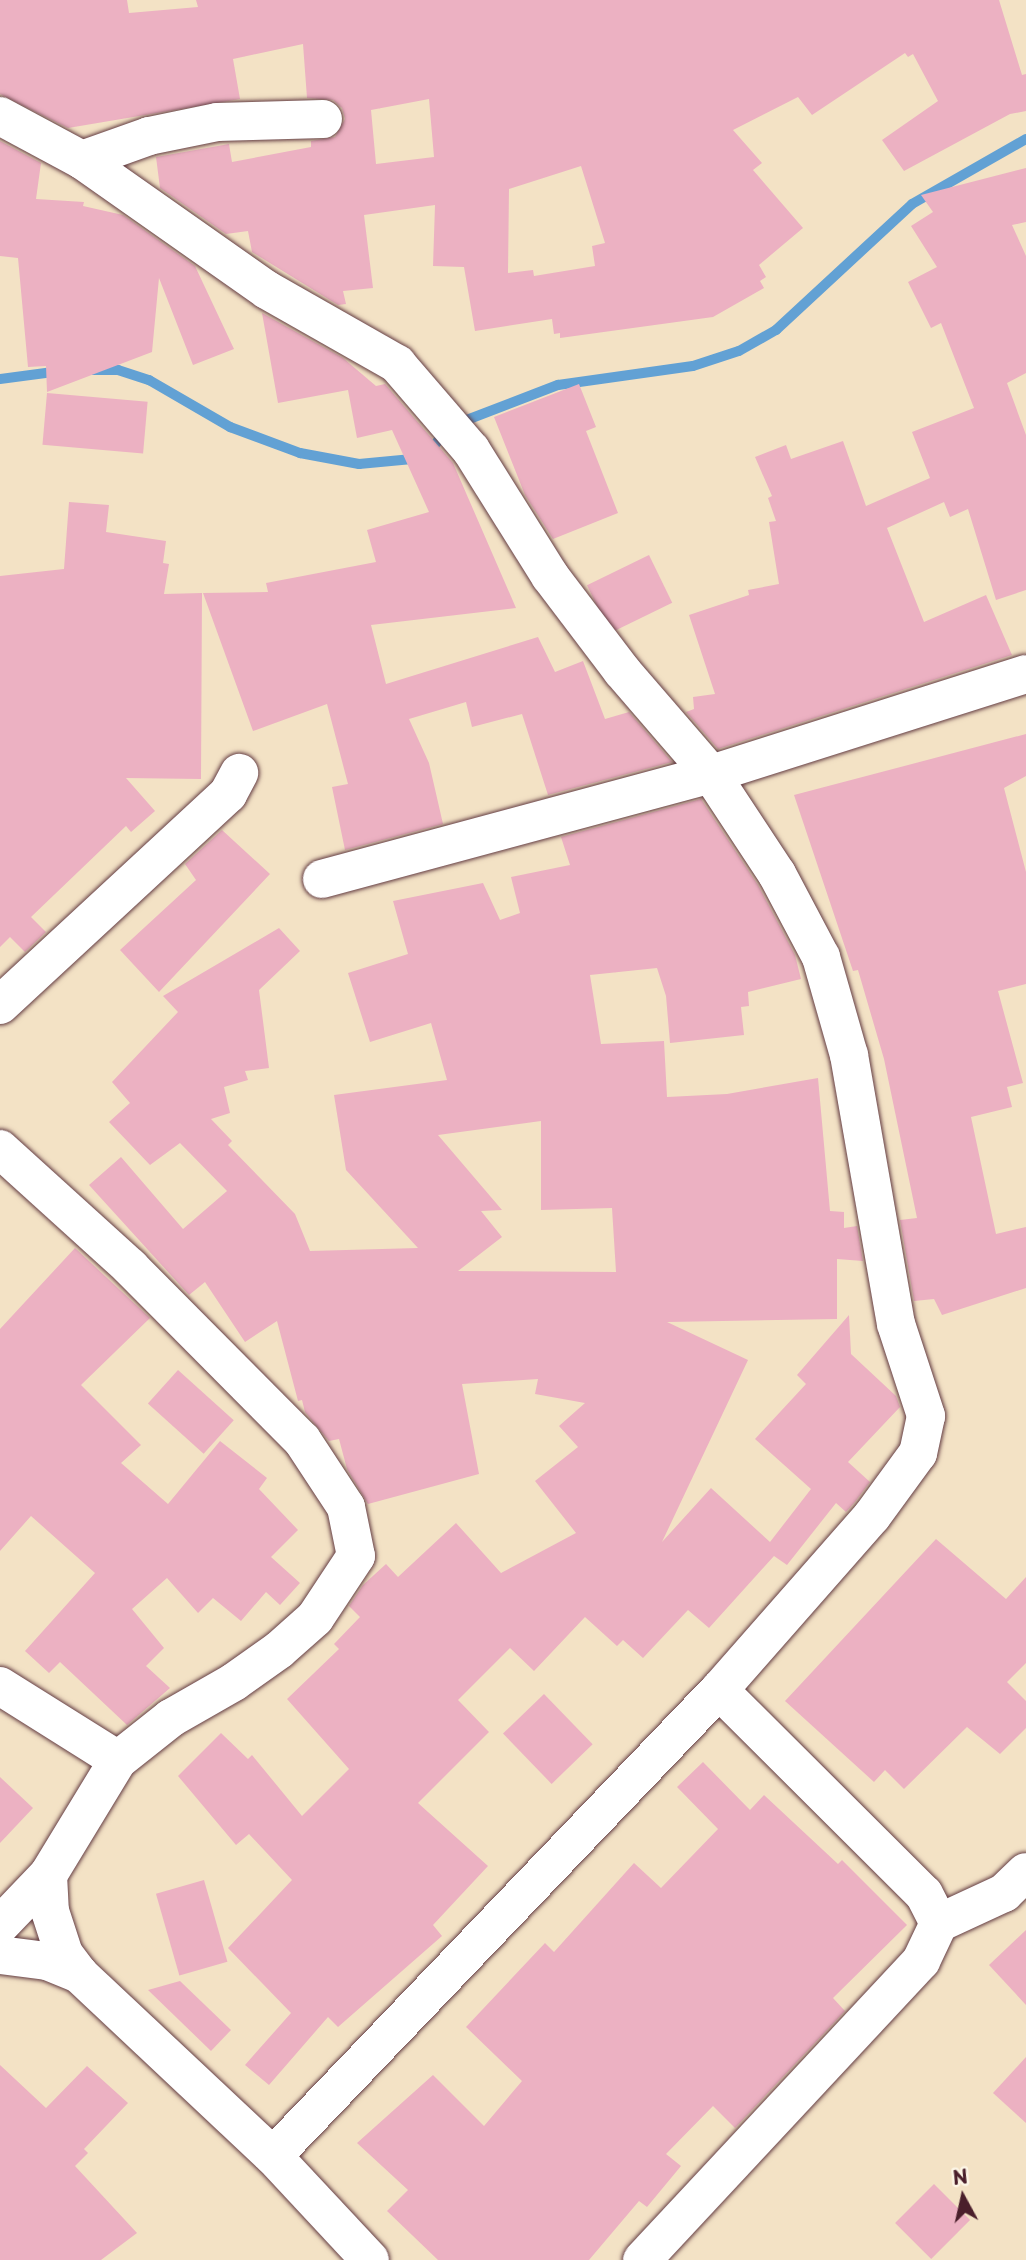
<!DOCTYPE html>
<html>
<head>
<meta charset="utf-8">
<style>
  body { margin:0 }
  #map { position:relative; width:1026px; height:2260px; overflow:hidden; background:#f3e2c5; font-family:"Playpen Sans",sans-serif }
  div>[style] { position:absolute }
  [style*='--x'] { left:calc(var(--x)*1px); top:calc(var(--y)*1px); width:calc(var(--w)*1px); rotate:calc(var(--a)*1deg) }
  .stream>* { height:10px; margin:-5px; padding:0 5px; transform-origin:5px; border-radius:5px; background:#62a1d4 }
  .building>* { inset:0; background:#ecb1c2; transform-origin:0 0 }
  .roads { filter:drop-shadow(0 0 2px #633c42) drop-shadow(0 0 2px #633c42) }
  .minor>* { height:38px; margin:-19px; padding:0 19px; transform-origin:19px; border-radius:19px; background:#fff }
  span { translate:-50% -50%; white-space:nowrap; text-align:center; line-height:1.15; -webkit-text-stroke:5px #fcf5e5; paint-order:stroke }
  .north { position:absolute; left:928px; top:2162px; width:70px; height:70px; -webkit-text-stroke:5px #fcf5e5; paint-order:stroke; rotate:352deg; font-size:19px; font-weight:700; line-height:28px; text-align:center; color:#4a1f2b }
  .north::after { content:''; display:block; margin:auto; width:24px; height:32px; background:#4a1f2b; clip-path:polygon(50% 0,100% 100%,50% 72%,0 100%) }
</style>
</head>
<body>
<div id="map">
  <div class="stream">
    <i style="--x:90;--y:370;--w:28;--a:0"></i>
    <i style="--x:118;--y:370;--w:33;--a:18"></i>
    <i style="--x:149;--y:380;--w:94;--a:30.1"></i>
    <i style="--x:230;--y:427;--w:75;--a:20.4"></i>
    <i style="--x:300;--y:453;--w:60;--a:10.6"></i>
    <i style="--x:359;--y:464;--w:64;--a:-5.4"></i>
    <i style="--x:423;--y:458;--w:43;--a:-48.8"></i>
    <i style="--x:451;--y:426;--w:115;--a:-21"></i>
    <i style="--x:558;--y:385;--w:136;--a:-8"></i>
    <i style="--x:693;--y:366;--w:48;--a:-18.1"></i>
    <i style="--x:739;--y:351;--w:43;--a:-29.6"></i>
    <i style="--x:776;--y:330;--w:185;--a:-42.8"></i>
    <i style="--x:912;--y:204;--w:131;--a:-29.7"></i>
    <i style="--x:0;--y:379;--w:61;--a:-7.6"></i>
  </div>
  <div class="building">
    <i style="clip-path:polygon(evenodd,0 0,127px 0,129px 13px,198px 7px,196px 0,999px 0,1022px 75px,1026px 74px,1026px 111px,1010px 114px,904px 171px,882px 140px,938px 101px,913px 54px,908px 57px,905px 53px,812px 115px,798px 97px,733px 130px,762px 163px,753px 170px,803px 228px,759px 265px,766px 277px,760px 281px,764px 288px,713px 317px,560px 338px,560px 333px,554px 334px,552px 319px,475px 331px,464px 267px,433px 266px,435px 205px,364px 215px,373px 288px,343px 291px,346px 304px,338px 305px,252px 252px,248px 231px,226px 234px,160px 188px,156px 157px,229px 144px,232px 162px,311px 147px,311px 141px,335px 137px,345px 119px,342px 108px,333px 100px,307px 98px,303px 44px,233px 59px,240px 99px,68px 128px,0 94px,0 0,429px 99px,434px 157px,376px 164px,371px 110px,429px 99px,0 0,581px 166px,605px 243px,592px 246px,595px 266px,534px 276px,533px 270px,508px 273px,509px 189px,581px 166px)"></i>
    <i style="clip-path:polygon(0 141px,41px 163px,36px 199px,84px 202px,83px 206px,123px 215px,195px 266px,234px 349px,193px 365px,159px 278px,152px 352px,47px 392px,46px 366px,28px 367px,18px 258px,0 256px)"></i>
    <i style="clip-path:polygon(1026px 168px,1026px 222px,1012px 225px,1026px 256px,1026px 373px,1007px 383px,1026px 435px,1026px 590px,996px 600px,968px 509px,950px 517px,944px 502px,887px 528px,924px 622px,986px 595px,1012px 655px,718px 749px,686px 712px,694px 709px,693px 697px,715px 694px,689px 615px,749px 595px,748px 590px,779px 584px,769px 522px,776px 521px,768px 498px,772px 496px,755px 457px,786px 445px,791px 459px,843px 441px,866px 506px,930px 478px,912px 432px,974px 408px,941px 323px,931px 328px,908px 282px,937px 267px,911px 226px,933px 212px,921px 195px)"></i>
    <i style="clip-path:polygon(262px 313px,343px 358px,376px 386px,385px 384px,453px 463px,516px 608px,371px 625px,386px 684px,538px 637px,555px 672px,583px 661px,605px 719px,629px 712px,672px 762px,548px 795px,522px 714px,472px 727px,466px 702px,409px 719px,429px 763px,443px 824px,345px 850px,332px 787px,348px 784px,327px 704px,253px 731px,203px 593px,268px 592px,266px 583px,376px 562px,367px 530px,429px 512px,392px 430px,357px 438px,348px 390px,278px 403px)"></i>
    <i style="clip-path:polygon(579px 384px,596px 427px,586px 431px,618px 513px,553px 539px,525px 495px,494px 417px)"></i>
    <i style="left:47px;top:393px;width:101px;height:52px;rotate:5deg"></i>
    <i style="clip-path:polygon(69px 502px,109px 505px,106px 532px,166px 541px,163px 563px,169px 564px,164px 594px,202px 593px,201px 779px,126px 778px,155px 811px,131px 832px,126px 826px,31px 917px,46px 932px,25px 952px,10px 937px,0 947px,0 576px,64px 569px)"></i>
    <i style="left:649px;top:555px;width:53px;height:69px;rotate:64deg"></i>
    <i style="clip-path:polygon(1026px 734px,1026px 776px,1004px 788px,1026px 872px,1026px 984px,998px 991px,1023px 1083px,1007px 1087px,1012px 1107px,971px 1117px,996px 1234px,1026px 1227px,1026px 1288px,942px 1315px,934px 1299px,914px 1301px,900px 1220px,917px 1218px,884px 1059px,858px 970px,853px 971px,794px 795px)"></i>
    <i style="clip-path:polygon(evenodd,701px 799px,758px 885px,795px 955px,801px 979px,748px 992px,749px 1006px,741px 1007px,744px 1035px,670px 1043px,666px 996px,657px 968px,590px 975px,601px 1044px,664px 1041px,667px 1097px,727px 1094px,818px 1078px,830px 1211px,844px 1212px,844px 1228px,857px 1226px,863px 1261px,837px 1259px,837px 1319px,667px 1322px,748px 1360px,662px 1542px,711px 1488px,770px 1542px,811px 1489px,755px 1439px,806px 1384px,797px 1375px,849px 1315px,851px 1354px,896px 1396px,900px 1407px,848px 1462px,870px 1482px,855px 1502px,846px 1512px,836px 1503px,787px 1565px,774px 1556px,709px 1628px,688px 1610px,643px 1658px,623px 1640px,617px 1646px,585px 1617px,534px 1671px,510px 1648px,458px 1700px,489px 1732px,418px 1803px,488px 1866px,433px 1925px,442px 1936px,338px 2027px,328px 2017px,269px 2085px,245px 2065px,291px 2013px,228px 1948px,292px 1880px,249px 1834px,236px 1845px,178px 1776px,221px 1733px,248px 1759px,252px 1755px,302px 1816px,349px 1769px,287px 1699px,339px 1649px,334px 1644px,360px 1617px,349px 1606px,363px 1585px,386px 1564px,398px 1577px,456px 1523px,501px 1573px,576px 1533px,535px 1481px,578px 1447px,559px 1426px,585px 1403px,535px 1394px,538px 1379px,462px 1384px,479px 1474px,368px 1504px,347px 1469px,339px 1439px,329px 1441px,305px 1412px,302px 1400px,298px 1401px,277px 1321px,245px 1342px,205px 1282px,189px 1295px,89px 1185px,121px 1157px,183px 1229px,227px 1191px,180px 1143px,150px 1165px,109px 1122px,130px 1103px,112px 1082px,178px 1012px,163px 996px,279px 928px,300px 951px,259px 990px,269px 1068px,245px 1071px,248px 1080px,224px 1087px,230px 1113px,211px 1119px,232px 1141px,228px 1145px,295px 1214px,310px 1251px,418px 1248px,346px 1170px,334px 1095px,447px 1080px,431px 1023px,370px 1042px,348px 973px,408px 954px,393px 901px,483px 883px,500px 920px,520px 913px,511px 877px,570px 865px,561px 837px,701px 799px,541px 1121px,541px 1210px,612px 1208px,616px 1272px,458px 1271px,502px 1237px,481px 1211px,502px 1210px,438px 1135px,541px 1121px)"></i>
    <i style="clip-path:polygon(222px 830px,270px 874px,159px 992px,120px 950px,196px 880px,185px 864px)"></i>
    <i style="clip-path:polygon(75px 1248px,150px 1318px,81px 1385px,141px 1445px,121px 1463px,168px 1504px,220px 1441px,267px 1478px,259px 1489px,298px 1530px,271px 1557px,300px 1583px,280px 1605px,266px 1592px,241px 1621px,213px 1598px,198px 1613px,167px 1578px,132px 1609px,164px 1648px,146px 1666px,170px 1688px,127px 1725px,60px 1662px,49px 1673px,25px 1651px,95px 1573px,31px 1516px,0 1551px,0 1329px)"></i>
    <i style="left:178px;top:1370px;width:75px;height:45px;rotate:42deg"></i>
    <i style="clip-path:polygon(936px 1539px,1006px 1599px,1026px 1577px,1026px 1663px,1007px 1682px,1026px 1701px,1026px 1728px,1000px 1754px,967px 1727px,904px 1789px,885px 1770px,874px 1782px,785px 1701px)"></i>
    <i style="left:544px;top:1694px;width:70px;height:57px;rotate:46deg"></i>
    <i style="clip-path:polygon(703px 1762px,750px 1810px,764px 1795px,838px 1864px,842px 1860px,907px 1925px,833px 1998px,845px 2011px,735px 2128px,713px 2106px,666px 2154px,681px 2166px,647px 2207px,639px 2201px,589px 2260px,438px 2260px,387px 2211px,408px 2190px,357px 2143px,433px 2075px,484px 2126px,522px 2081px,466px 2027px,545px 1943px,554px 1952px,634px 1863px,661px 1888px,718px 1829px,677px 1787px)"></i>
    <i style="clip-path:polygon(0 1777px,33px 1808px,0 1843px)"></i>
    <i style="left:204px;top:1880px;width:85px;height:50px;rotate:74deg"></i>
    <i style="clip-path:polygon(1026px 1930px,1026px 2005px,989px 1965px)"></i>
    <i style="clip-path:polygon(180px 1981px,231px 2030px,211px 2051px,148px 1990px)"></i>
    <i style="clip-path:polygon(1026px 2057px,1026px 2123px,993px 2093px)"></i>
    <i style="clip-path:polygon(0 2065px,46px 2108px,87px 2066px,128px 2103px,84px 2149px,88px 2153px,75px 2166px,137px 2233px,101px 2260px,0 2260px)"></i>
    <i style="left:934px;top:2184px;width:51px;height:55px;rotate:45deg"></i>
  </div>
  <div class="roads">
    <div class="minor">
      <i style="--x:0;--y:116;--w:93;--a:28.2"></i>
      <i style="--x:82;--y:160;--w:226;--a:35.1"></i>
      <i style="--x:267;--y:290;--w:150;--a:29.6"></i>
      <i style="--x:397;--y:364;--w:113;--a:49.3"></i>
      <i style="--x:471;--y:450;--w:149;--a:57.9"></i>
      <i style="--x:550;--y:576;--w:119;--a:52.8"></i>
      <i style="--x:622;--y:671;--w:136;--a:49.2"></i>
      <i style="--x:711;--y:774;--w:120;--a:56.6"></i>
      <i style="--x:777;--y:874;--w:94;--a:62.1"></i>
      <i style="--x:821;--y:957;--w:102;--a:74.1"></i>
      <i style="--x:849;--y:1055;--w:273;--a:80.1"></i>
      <i style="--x:896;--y:1324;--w:97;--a:71.9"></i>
      <i style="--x:926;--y:1416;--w:38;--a:102"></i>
      <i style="--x:918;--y:1453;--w:78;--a:126.1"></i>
      <i style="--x:872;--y:1516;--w:232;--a:131.3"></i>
      <i style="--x:719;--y:1690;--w:289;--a:44.9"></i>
      <i style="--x:924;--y:1894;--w:33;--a:63"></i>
      <i style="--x:939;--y:1923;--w:42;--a:115.3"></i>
      <i style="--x:921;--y:1961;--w:409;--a:133"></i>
      <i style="--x:82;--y:160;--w:71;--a:-19.7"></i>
      <i style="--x:149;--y:136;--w:69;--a:-11.6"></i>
      <i style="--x:217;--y:122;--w:106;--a:-1.6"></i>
      <i style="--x:322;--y:879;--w:403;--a:-15.1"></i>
      <i style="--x:711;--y:774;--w:330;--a:-17.6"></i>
      <i style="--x:0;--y:1005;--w:311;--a:-42.8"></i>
      <i style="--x:228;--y:794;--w:24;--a:-62"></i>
      <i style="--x:0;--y:1149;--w:176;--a:42.2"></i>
      <i style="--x:130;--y:1267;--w:244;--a:45.2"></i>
      <i style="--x:302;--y:1440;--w:80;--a:56.7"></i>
      <i style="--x:346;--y:1507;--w:50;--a:78.5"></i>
      <i style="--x:356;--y:1556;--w:74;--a:123.5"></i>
      <i style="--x:315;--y:1618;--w:48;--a:138.4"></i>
      <i style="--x:279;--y:1650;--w:55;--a:144.6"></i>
      <i style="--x:234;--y:1682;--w:73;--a:150.3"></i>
      <i style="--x:171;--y:1718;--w:68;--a:141.6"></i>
      <i style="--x:118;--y:1760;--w:135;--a:121.3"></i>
      <i style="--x:48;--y:1875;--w:69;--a:133.8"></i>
      <i style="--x:0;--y:1686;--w:139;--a:32.1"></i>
      <i style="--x:48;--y:1875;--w:36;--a:87"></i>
      <i style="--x:50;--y:1911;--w:45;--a:72"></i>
      <i style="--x:64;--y:1954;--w:25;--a:53"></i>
      <i style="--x:79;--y:1974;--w:266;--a:43.2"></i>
      <i style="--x:273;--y:2156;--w:142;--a:47"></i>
      <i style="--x:939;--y:1923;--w:72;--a:-24.8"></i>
      <i style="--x:1004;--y:1893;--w:30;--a:-44"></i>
      <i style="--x:0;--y:1955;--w:47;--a:7.3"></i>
      <i style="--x:47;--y:1961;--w:35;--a:22"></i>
      <i style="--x:273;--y:2156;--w:645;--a:-46.26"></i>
    </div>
  </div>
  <div class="north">N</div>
</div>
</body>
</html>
